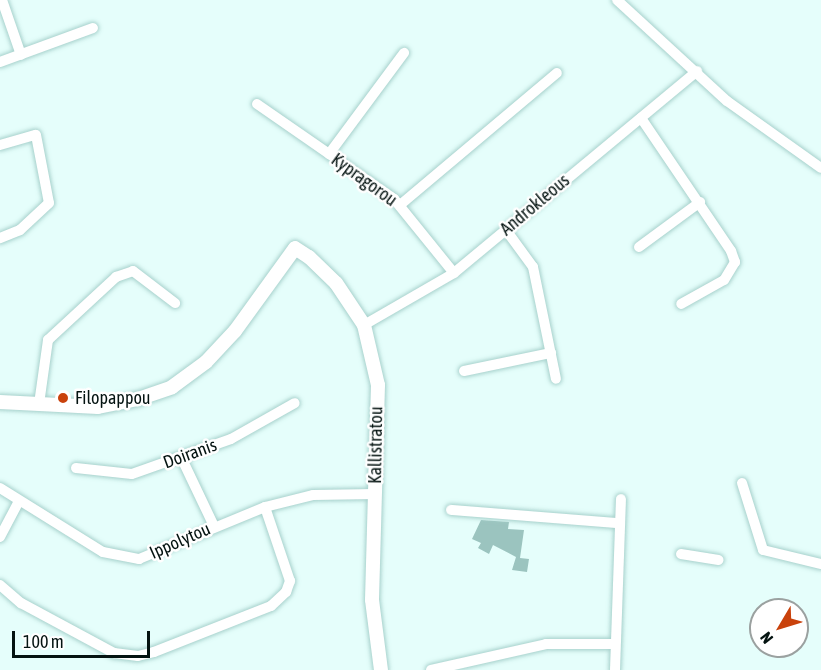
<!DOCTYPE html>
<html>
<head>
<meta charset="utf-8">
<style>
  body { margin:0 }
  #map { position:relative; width:821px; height:670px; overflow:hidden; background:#e5fefb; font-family:"Asap Condensed",sans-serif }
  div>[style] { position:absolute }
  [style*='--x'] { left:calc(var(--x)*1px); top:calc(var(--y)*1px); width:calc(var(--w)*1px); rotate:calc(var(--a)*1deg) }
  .building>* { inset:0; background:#9bc4bf }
  .roads { filter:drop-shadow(0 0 2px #a7d1cc) drop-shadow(0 0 2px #a7d1cc) }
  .minor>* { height:10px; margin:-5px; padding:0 5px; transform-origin:5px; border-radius:5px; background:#fff }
  .tertiary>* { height:14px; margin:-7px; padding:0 7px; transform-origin:7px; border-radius:7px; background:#fff }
  .dots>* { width:16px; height:16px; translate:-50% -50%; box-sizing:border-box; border:3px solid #fff; border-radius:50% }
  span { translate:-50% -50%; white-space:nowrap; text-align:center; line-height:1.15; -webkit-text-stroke:5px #fff; paint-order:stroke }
  .street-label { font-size:18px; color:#041311 }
  .poi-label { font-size:18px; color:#041311 }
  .left { translate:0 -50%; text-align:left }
  .north { position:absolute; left:749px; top:598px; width:60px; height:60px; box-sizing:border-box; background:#fff; border:2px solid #9ba1a0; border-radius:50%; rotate:232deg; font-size:16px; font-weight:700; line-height:24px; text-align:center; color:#041311 }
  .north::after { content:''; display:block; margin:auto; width:21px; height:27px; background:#c9420c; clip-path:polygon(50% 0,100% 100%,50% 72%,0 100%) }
  .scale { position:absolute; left:12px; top:631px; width:138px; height:27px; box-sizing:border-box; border:3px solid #041311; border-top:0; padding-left:8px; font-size:18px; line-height:21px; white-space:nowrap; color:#041311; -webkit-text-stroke:4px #fff; paint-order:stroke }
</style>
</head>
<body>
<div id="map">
  <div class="building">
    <i style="clip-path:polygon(481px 520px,509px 522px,508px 529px,524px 530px,520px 558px,529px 559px,527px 572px,512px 570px,516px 557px,493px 545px,489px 554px,478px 548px,481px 543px,472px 539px)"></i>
  </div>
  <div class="roads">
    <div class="minor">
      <i style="--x:2;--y:0;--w:58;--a:70.9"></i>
      <i style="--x:617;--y:0;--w:149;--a:42.6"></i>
      <i style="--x:727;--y:101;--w:115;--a:35.5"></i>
      <i style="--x:0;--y:62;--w:99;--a:-20.1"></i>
      <i style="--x:257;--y:104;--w:167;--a:34.7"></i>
      <i style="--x:394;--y:199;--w:95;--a:51"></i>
      <i style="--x:641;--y:118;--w:161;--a:55.9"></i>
      <i style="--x:731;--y:251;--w:12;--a:70"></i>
      <i style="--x:735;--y:262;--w:21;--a:121"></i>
      <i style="--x:724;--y:280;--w:49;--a:150.8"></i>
      <i style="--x:0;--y:145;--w:37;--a:-16"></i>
      <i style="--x:36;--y:135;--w:69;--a:79.2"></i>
      <i style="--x:49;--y:203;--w:40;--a:137"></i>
      <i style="--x:20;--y:230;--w:22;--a:158"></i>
      <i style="--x:329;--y:154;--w:126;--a:-53.4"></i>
      <i style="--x:400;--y:205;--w:205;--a:-40.1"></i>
      <i style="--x:506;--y:230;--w:46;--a:53.9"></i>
      <i style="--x:533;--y:267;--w:114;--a:78.4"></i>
      <i style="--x:639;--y:247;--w:76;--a:-36.4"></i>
      <i style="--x:364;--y:325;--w:104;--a:-30"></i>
      <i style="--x:454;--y:273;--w:316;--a:-39.7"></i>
      <i style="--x:464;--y:371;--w:89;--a:-11.7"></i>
      <i style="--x:39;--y:404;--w:65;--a:-82"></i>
      <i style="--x:48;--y:340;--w:93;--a:-42.8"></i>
      <i style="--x:116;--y:277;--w:18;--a:-19"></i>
      <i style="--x:133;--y:271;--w:53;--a:37.3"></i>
      <i style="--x:182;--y:459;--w:74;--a:64.5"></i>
      <i style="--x:76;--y:468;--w:56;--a:6.1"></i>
      <i style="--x:132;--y:474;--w:105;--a:-19.5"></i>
      <i style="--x:231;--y:439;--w:73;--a:-29.4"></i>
      <i style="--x:742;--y:483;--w:70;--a:72.6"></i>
      <i style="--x:763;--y:550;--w:60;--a:13.6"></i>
      <i style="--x:0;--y:488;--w:121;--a:31.9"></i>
      <i style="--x:103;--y:552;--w:37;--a:11"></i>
      <i style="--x:139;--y:559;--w:136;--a:-22.4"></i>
      <i style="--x:265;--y:507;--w:49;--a:-14"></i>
      <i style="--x:313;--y:495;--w:62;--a:-0.9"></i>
      <i style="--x:451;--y:510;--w:167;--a:4.5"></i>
      <i style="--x:0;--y:537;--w:41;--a:-62.2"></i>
      <i style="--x:681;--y:554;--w:38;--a:9"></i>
      <i style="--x:0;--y:585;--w:28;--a:41"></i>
      <i style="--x:21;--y:603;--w:106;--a:28.3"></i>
      <i style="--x:114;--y:653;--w:24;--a:7"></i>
      <i style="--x:138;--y:656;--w:16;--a:-14"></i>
      <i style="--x:154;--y:652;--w:126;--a:-21.5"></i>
      <i style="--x:271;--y:606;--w:21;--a:-43"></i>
      <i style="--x:286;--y:592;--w:12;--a:-70"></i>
      <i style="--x:290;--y:581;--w:78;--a:-108.7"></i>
      <i style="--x:431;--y:670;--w:118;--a:-12.7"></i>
      <i style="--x:546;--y:644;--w:68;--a:0"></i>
      <i style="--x:615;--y:670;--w:171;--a:-88"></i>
    </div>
    <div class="tertiary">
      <i style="--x:0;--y:402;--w:98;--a:2.9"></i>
      <i style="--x:98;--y:407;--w:41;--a:-11.3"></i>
      <i style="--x:138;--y:399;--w:36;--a:-19"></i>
      <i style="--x:172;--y:387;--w:42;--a:-36.3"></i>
      <i style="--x:206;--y:362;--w:42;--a:-46.9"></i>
      <i style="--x:235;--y:331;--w:102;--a:-54.1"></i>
      <i style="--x:295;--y:248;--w:17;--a:33"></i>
      <i style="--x:309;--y:257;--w:37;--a:44"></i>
      <i style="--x:336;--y:283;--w:50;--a:56.3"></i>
      <i style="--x:364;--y:325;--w:62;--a:76.9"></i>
      <i style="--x:378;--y:385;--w:215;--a:91.6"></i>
      <i style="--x:372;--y:600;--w:71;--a:82.7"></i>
    </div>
  </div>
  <div class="dots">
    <i style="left:63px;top:398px;background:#c9420c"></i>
  </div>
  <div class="street-label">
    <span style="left:364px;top:180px;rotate:36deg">Kypragorou</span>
    <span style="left:535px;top:205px;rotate:-40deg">Androkleous</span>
    <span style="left:376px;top:445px;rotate:-89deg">Kallistratou</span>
    <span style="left:190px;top:454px;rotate:-20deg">Doiranis</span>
    <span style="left:180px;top:541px;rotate:-24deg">Ippolytou</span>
  </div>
  <div class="poi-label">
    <span class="left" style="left:75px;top:398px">Filopappou</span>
  </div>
  <div class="north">N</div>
  <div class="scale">100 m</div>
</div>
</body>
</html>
